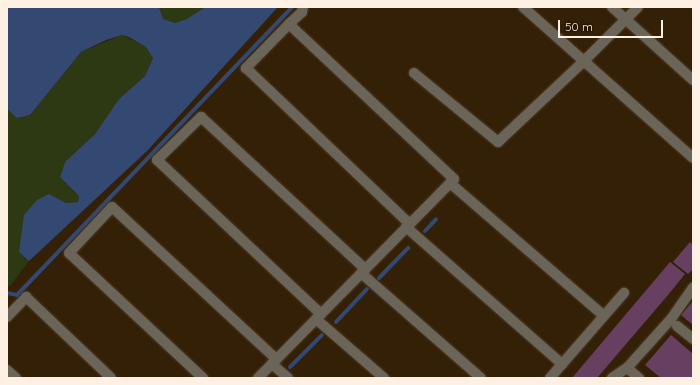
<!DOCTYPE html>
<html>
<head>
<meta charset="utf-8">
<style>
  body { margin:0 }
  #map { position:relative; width:700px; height:385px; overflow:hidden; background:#332007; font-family:Quicksand,sans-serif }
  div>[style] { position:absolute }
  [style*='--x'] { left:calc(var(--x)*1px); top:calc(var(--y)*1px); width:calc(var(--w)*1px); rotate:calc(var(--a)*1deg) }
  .green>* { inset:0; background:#2c3912 }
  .water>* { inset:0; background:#344972 }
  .stream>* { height:4px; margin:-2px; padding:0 2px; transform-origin:2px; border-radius:2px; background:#344972 }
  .building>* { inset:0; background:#674061 }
  .roads { filter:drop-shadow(0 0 1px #4f3d26) drop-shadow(0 0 1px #4f3d26) }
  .minor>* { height:10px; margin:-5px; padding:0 5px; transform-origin:5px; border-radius:5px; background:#6a6558 }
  span { translate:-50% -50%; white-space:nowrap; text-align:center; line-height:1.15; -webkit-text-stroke:3px #291600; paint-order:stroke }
  .frame { position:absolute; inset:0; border:8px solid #fef1e3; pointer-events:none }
  .scale { position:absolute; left:558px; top:20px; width:105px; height:18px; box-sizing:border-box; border:2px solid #fef1e3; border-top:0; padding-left:5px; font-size:12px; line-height:14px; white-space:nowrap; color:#fef1e3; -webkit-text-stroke:3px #291600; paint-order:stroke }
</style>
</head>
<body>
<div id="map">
  <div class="green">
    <i style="clip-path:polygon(159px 7px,205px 7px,187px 19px,175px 23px,163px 19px)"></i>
    <i style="clip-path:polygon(122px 35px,147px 47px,153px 58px,145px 76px,119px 99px,95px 134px,65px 162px,60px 177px,79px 196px,78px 202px,66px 203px,49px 194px,19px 252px,29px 261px,10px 286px,7px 285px,7px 109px,17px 118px,30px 115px,81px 52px)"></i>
  </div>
  <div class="water">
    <i style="clip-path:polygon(7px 7px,159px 7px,163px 19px,175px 23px,187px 19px,205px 7px,277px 8px,147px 151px,29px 261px,19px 252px,24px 215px,37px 200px,49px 194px,66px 203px,78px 202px,79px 196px,60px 177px,65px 162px,95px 134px,119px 99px,145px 76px,153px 58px,146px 47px,129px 37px,122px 35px,106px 40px,81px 52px,30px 115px,17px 118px,7px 109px)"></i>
  </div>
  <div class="stream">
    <i style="--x:425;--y:231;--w:16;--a:-47"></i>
    <i style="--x:379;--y:278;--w:42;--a:-46"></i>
    <i style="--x:7;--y:293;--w:10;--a:11"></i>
    <i style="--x:17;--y:295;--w:398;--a:-46.3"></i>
    <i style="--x:336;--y:322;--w:45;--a:-46.8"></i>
    <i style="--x:290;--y:367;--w:45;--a:-45"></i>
  </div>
  <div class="building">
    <i style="clip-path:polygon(690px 242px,693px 245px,693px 269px,688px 274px,673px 262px)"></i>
    <i style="clip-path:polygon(670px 262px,685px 274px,668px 295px,597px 378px,572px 378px)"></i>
    <i style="clip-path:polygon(693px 301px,693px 325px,681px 315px)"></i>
    <i style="clip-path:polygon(671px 335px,693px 354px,693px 378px,661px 378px,645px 365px)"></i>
  </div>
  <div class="roads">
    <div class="minor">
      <i style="--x:523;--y:7;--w:227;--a:41.6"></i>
      <i style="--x:612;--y:7;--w:109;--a:42"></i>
      <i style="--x:289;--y:24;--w:62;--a:134.3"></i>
      <i style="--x:246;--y:68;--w:226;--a:43.6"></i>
      <i style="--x:414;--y:73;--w:109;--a:39.4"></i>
      <i style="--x:498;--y:142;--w:118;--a:-43.3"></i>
      <i style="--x:584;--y:61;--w:76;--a:-45"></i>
      <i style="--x:450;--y:183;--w:203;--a:40.8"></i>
      <i style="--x:406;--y:227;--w:208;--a:41.3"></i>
      <i style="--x:361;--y:273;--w:159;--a:41.2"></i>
      <i style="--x:321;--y:314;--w:225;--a:-136.8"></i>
      <i style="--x:157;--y:160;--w:62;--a:-44.3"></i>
      <i style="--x:201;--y:117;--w:224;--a:42.8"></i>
      <i style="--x:7;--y:317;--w:28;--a:-46"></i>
      <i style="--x:26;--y:297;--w:117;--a:43.6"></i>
      <i style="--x:316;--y:319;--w:90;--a:40.9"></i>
      <i style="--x:677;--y:326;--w:21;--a:39"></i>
      <i style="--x:272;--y:364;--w:21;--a:41"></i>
      <i style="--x:627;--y:368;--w:16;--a:40"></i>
      <i style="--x:7;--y:370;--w:12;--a:42"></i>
      <i style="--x:203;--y:378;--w:183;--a:-137"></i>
      <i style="--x:69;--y:253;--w:63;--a:-46.9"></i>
      <i style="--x:112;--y:207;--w:224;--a:42.8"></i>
      <i style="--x:258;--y:378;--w:279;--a:-45.4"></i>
      <i style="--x:454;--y:179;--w:226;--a:-136.8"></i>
      <i style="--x:289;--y:24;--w:18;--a:-43"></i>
      <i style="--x:302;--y:12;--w:5;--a:-79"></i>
      <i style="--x:550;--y:378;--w:113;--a:-49"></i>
      <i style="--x:612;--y:378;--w:18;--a:-34"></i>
      <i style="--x:627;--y:368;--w:66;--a:-48.1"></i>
      <i style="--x:671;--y:319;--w:39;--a:-55"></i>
    </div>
  </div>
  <div class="frame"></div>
  <div class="scale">50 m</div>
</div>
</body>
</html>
